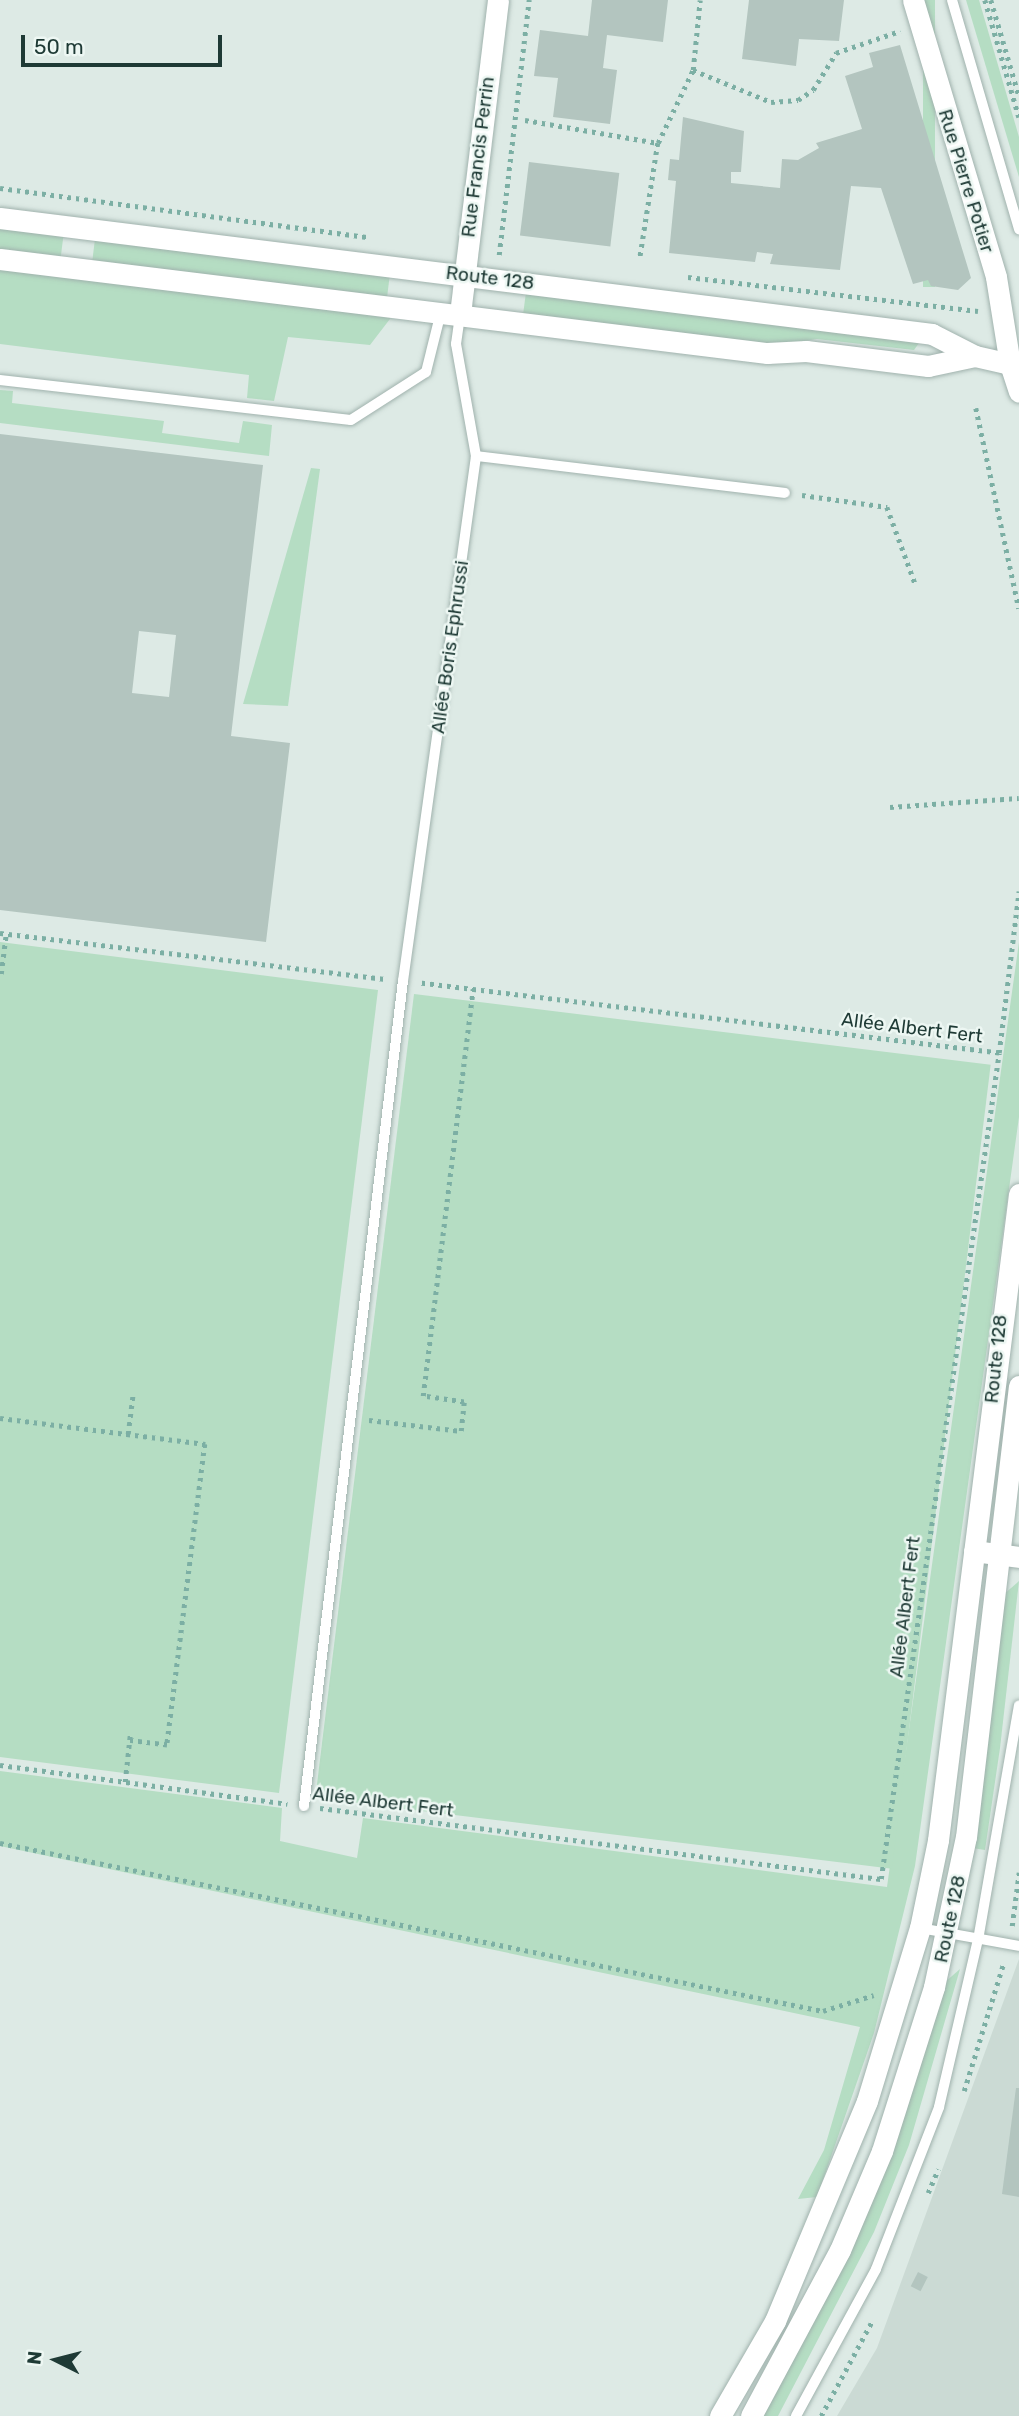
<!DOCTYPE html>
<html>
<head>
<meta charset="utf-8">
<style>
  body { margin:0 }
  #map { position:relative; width:1019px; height:2416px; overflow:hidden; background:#ddeae5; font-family:Rubik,sans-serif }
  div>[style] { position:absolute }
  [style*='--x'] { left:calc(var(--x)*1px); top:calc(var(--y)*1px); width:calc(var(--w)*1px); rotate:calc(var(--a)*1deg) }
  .built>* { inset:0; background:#cbdad4 }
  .green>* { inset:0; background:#b5ddc3; transform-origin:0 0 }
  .building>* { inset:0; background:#b3c5bf; transform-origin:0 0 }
  .path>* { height:4.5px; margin-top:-2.25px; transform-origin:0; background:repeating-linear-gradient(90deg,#7cafa4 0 3.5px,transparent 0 8.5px) }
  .roads { filter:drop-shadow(0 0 2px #a0b2ad) drop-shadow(0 0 2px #a0b2ad) }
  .service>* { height:10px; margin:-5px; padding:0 5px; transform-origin:5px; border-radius:5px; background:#fff }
  .minor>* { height:21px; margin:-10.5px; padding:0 10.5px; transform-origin:10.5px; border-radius:10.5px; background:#fff }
  .tertiary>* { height:21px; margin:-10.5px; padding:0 10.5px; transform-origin:10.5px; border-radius:10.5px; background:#fff }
  .secondary>* { height:21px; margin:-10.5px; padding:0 10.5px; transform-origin:10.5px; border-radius:10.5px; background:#fff }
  span { translate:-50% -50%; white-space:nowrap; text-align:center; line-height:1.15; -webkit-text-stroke:5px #edf7f3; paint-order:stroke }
  .street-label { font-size:19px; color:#1e3a35 }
  .north { position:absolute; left:21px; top:2325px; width:70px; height:70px; -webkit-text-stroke:5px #edf7f3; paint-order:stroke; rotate:276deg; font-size:19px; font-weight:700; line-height:28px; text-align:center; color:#1e3a35 }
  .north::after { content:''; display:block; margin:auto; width:24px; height:32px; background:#1e3a35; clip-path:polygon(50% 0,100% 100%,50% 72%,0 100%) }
  .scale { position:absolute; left:21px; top:35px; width:201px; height:32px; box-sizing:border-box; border:4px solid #1e3a35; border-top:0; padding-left:9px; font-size:21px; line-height:24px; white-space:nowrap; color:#1e3a35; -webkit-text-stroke:5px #edf7f3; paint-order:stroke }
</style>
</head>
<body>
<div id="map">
  <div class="built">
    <i style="clip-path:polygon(1019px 1959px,1019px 2416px,837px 2416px,877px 2348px)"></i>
  </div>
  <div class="green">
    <i style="left:923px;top:0;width:12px;height:287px"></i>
    <i style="clip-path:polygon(966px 0,979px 0,1019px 137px,1019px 177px)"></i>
    <i style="left:0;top:227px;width:64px;height:23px;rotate:7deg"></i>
    <i style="left:95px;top:239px;width:297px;height:23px;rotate:7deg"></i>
    <i style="clip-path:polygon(0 267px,393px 315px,370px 345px,288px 337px,274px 401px,247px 398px,249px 375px,0 344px)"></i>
    <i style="clip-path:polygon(526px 292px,916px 340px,919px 343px,914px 350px,817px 339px,772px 346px,523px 315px)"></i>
    <i style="clip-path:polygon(0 390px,13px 391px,12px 403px,164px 421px,162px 433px,239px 443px,243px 421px,272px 425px,269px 456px,0 423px)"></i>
    <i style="clip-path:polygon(311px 468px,320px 469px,288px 706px,243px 704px)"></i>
    <i style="clip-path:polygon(0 942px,378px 990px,279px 1793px,0 1757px)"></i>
    <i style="clip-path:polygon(1019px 942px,1019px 1117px,915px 1866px,874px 2033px,817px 2197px,798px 2199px,824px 2150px,860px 2027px,0 1846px,0 1771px,282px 1808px,280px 1841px,357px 1858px,363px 1818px,887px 1887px)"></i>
    <i style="left:414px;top:994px;width:581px;height:810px;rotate:7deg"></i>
    <i style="clip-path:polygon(1019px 1581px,1000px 1748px,985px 1850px,972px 1848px,1003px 1595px)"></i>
    <i style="clip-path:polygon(960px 1969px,909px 2145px,874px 2232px,778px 2416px,762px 2416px,860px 2228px,899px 2132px,944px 1983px)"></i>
  </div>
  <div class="building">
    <i style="clip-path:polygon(592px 0,668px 0,663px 42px,607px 35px,603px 68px,617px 70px,610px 124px,553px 117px,558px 78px,534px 76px,540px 30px,588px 36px)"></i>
    <i style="clip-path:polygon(749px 0,844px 0,839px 41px,799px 39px,796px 66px,742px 59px)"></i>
    <i style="clip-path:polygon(900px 45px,971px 278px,958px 290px,931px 286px,928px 280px,913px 284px,881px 188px,851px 186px,840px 270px,770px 264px,773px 254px,757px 252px,755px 262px,669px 253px,676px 181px,668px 180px,670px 159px,679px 160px,683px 117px,744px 131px,741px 172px,731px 172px,731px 183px,780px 188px,782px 159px,798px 160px,819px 148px,816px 143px,862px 129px,845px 76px,873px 67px,869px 53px)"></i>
    <i style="left:529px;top:162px;width:91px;height:74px;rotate:7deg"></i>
    <i style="clip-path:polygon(evenodd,0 434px,263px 465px,231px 736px,290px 743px,266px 942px,0 910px,0 434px,139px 631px,176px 635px,169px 697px,132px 693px,139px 631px)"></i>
    <i style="clip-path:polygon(1016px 2088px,1019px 2088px,1019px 2197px,1002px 2194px)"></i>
    <i style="left:918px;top:2272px;width:11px;height:16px;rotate:27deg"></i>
  </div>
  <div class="path">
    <i style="--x:985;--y:0;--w:122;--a:73.8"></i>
    <i style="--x:991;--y:0;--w:100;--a:73.7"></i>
    <i style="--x:693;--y:70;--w:84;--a:22.3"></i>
    <i style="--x:771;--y:102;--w:27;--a:-4"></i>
    <i style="--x:798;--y:100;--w:18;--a:-34"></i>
    <i style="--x:813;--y:90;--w:44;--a:-58.1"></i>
    <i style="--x:836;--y:53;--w:68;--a:-19"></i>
    <i style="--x:525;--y:120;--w:135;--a:9.8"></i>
    <i style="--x:658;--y:143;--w:116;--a:98.9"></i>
    <i style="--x:658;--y:143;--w:81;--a:-64.4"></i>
    <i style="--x:693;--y:70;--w:70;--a:-84.3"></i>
    <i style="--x:0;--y:188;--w:370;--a:7.6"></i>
    <i style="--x:499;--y:255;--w:257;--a:-83.3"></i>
    <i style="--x:688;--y:277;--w:292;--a:6.7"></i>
    <i style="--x:976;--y:408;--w:205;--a:77.9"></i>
    <i style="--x:802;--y:495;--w:86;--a:8"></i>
    <i style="--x:887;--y:507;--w:81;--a:69.8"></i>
    <i style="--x:890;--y:807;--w:129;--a:-4"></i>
    <i style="--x:0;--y:933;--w:390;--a:6.8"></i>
    <i style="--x:1;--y:974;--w:40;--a:-82.9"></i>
    <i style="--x:999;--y:1053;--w:163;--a:-83"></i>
    <i style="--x:0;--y:1418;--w:207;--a:7.2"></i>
    <i style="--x:205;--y:1444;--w:303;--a:97.2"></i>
    <i style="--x:167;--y:1745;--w:38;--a:-173"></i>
    <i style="--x:369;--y:1420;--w:93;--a:6.8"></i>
    <i style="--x:461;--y:1431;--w:29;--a:-84"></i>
    <i style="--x:464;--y:1402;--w:41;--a:-171.7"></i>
    <i style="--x:423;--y:1396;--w:410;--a:-83"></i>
    <i style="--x:128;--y:1434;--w:38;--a:-83"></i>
    <i style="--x:0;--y:1765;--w:290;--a:7.7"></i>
    <i style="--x:125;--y:1782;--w:47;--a:-83.9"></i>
    <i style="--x:320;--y:1808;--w:565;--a:7.21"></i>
    <i style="--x:881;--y:1879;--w:834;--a:-81.87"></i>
    <i style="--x:999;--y:1053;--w:583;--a:-173.11"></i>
    <i style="--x:0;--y:1843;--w:840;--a:11.54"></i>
    <i style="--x:823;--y:2011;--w:53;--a:-17.4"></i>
    <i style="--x:1012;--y:1926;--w:54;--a:-82.6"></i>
    <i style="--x:964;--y:2091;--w:135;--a:-72.8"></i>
    <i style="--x:928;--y:2193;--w:26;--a:-67"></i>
    <i style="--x:821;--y:2416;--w:106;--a:-61.7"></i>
  </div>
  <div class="roads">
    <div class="service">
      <i style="--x:952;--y:0;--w:239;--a:73.7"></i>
      <i style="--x:0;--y:380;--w:353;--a:6.5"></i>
      <i style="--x:351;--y:420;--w:89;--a:-32.6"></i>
      <i style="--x:426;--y:372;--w:62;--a:-76"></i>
      <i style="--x:476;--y:456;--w:311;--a:6.8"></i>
      <i style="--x:304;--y:1806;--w:831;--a:-83.16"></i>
      <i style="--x:403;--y:981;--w:530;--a:-82.08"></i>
      <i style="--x:476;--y:456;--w:114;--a:-100.1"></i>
      <i style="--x:456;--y:344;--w:30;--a:-82"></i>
      <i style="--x:920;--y:1928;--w:101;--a:10.3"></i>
      <i style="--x:796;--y:2416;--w:167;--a:-61.4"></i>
      <i style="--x:876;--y:2269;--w:174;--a:-68.7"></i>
      <i style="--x:939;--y:2107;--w:171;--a:-76.9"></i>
      <i style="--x:978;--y:1940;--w:238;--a:-80.1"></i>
    </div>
    <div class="minor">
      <i style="--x:913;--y:0;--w:289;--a:73.3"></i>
      <i style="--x:996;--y:277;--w:88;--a:80.9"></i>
      <i style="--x:1010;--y:364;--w:9;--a:-6"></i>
      <i style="--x:974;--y:1551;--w:45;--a:7.6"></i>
    </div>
    <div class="tertiary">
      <i style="--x:460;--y:314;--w:316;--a:-83.1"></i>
    </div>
    <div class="secondary">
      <i style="--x:0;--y:218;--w:939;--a:7.09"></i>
      <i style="--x:932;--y:334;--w:48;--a:27.1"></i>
      <i style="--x:975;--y:356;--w:36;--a:13"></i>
      <i style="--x:1010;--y:364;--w:29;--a:72"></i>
      <i style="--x:0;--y:259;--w:773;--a:6.99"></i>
      <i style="--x:767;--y:353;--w:39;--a:-3"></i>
      <i style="--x:806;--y:351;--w:123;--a:7"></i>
      <i style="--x:928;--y:366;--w:48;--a:-12"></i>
      <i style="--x:720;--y:2416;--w:110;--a:-59.9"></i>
      <i style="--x:775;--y:2321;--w:238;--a:-67.3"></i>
      <i style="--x:867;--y:2101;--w:181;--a:-73"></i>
      <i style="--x:920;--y:1928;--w:90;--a:-78.4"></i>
      <i style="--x:938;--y:1840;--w:651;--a:-82.85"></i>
      <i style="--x:751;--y:2416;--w:188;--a:-61.8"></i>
      <i style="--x:840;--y:2250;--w:108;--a:-67"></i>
      <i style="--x:882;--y:2151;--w:172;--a:-72.4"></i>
      <i style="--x:934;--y:1987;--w:153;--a:-78"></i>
      <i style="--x:966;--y:1837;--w:454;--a:-83.3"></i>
    </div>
  </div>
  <div class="street-label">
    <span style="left:478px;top:157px;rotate:-83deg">Rue Francis Perrin</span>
    <span style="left:966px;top:181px;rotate:73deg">Rue Pierre Potier</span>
    <span style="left:490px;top:278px;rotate:7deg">Route 128</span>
    <span style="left:450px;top:647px;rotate:-82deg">Allée Boris Ephrussi</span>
    <span style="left:912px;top:1028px;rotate:7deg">Allée Albert Fert</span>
    <span style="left:996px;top:1359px;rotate:-84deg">Route 128</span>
    <span style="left:905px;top:1607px;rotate:-83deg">Allée Albert Fert</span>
    <span style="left:383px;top:1802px;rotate:7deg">Allée Albert Fert</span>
    <span style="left:950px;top:1919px;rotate:-78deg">Route 128</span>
  </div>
  <div class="north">N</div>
  <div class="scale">50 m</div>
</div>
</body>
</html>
